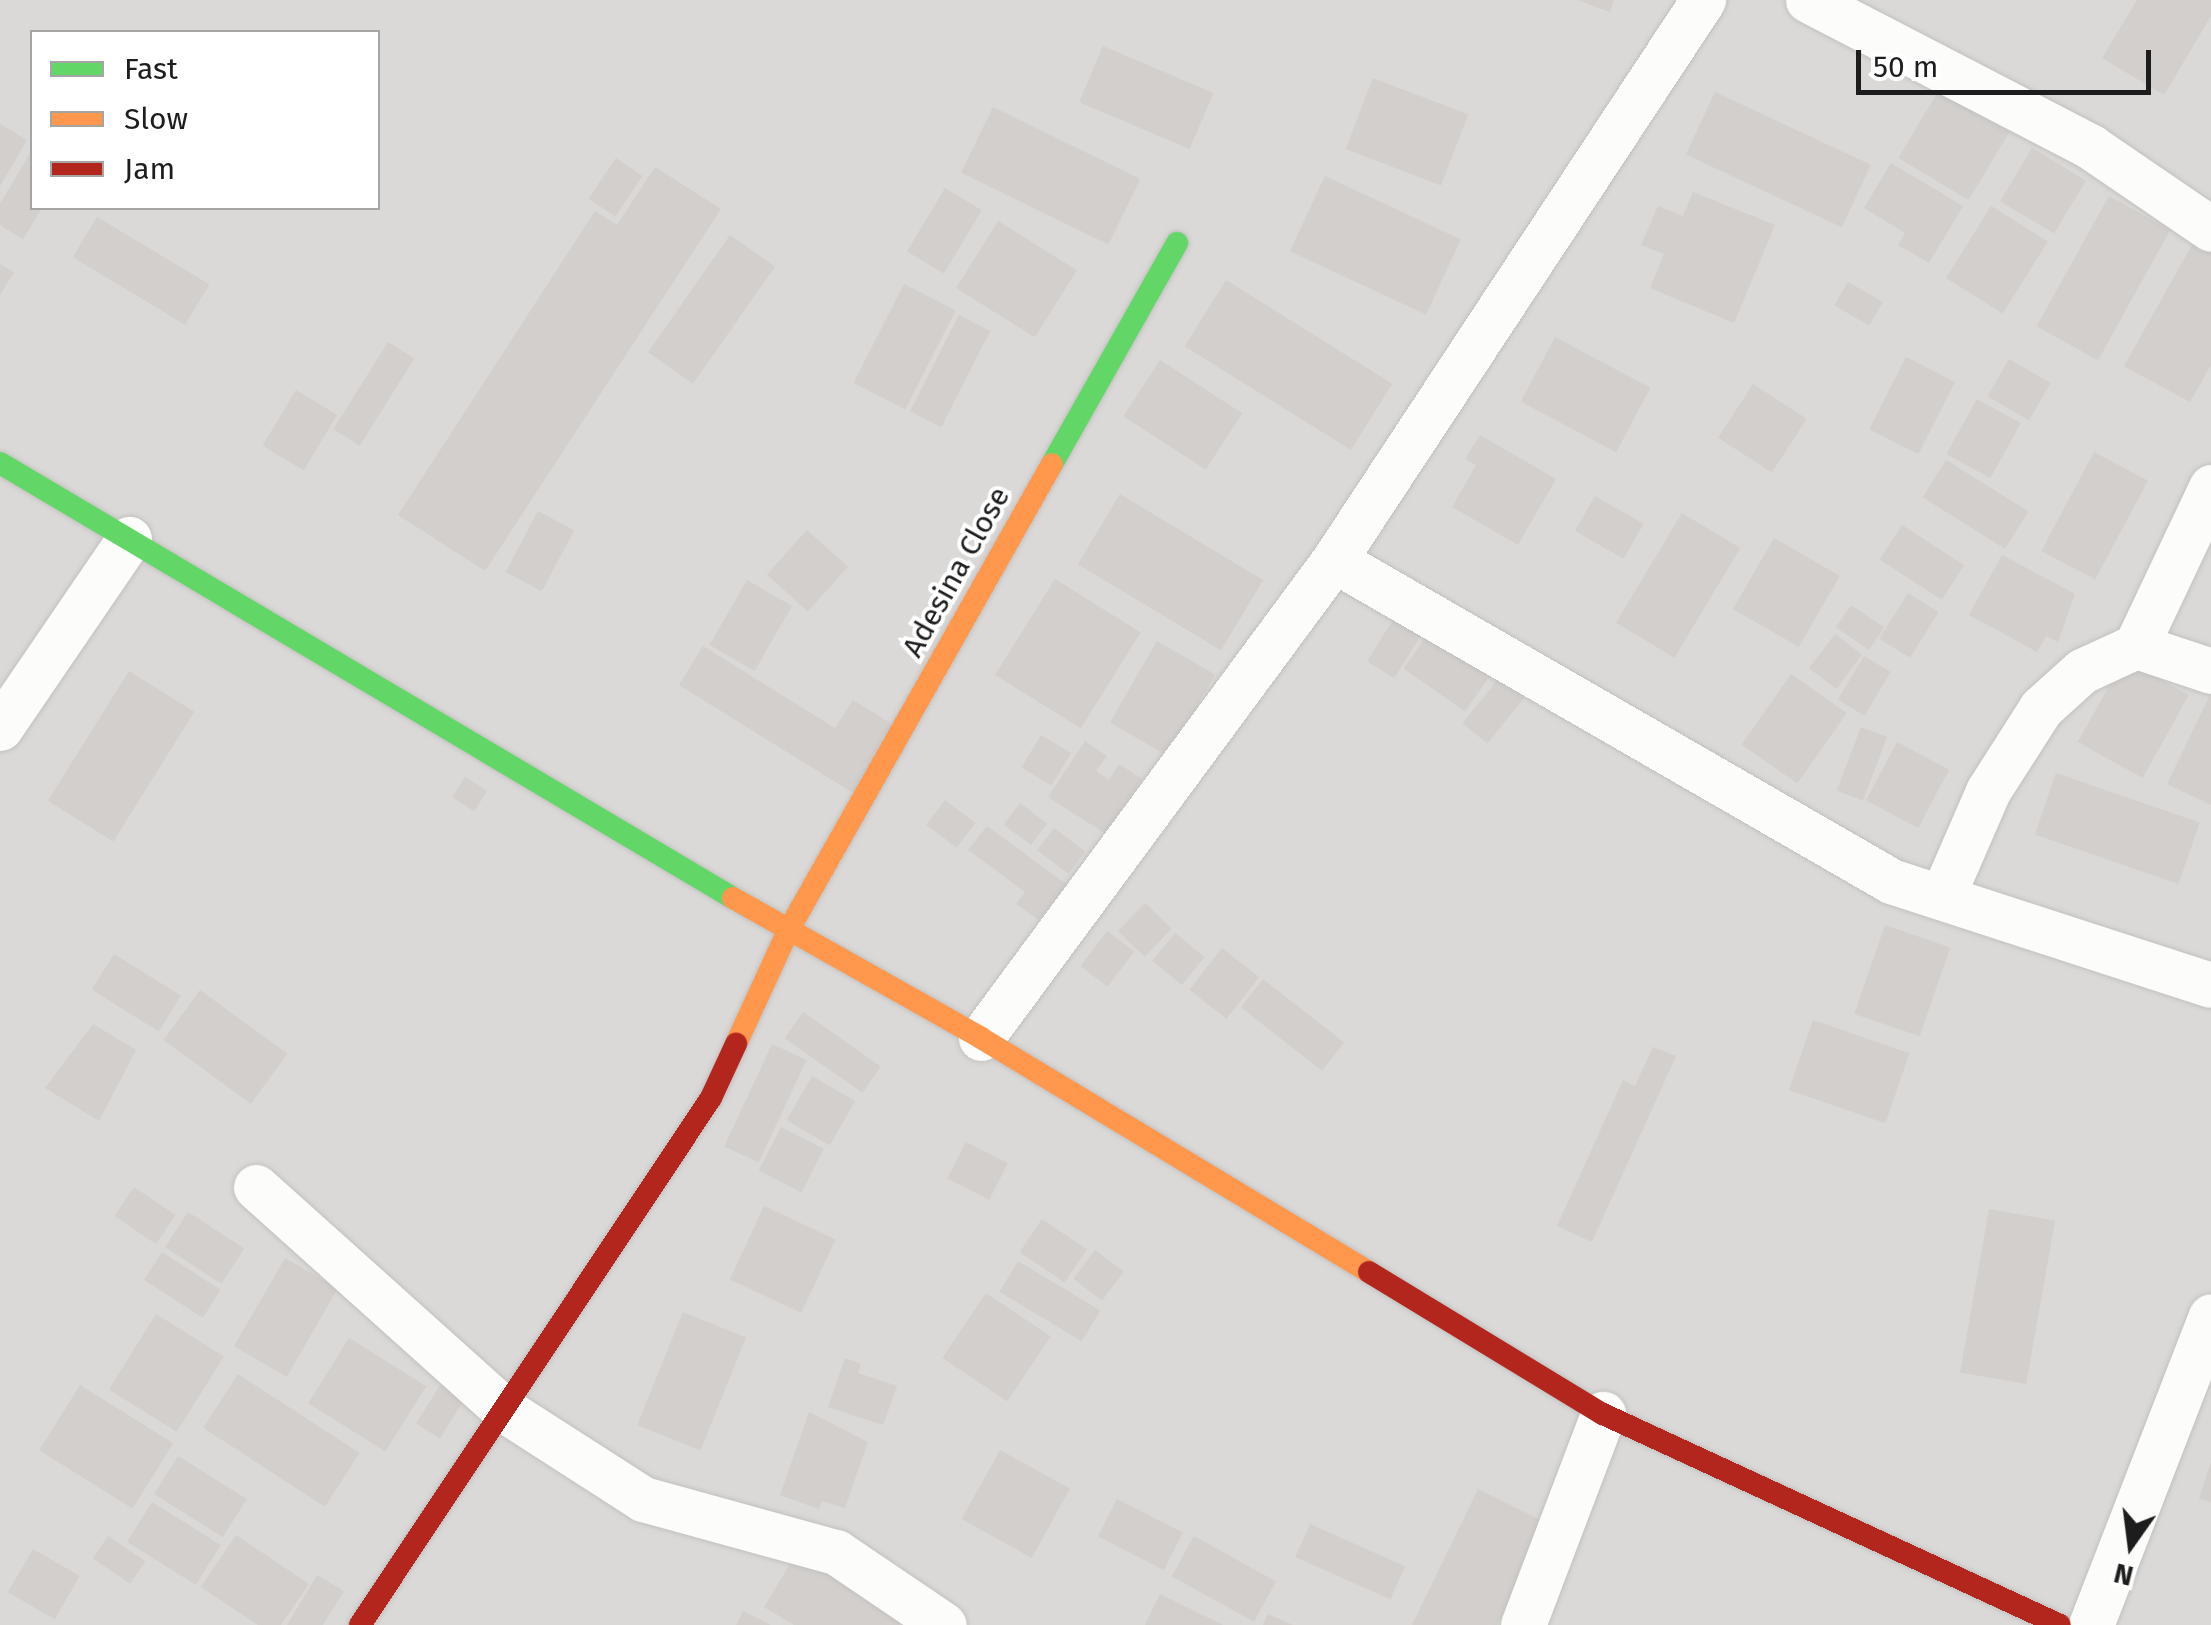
<!DOCTYPE html>
<html>
<head>
<meta charset="utf-8">
<style>
  body { margin:0 }
  #map { position:relative; width:2211px; height:1625px; overflow:hidden; background:#ebe9e6; font-family:"Fira Sans",sans-serif }
  div>[style] { position:absolute }
  [style*='--x'] { left:calc(var(--x)*1px); top:calc(var(--y)*1px); width:calc(var(--w)*1px); rotate:calc(var(--a)*1deg) }
  .residential>* { inset:0; background:#dad9d7 }
  .building>* { inset:0; background:#d2cfcd; transform-origin:0 0 }
  .roads { filter:drop-shadow(0 0 2px #c2c1c0) drop-shadow(0 0 2px #c2c1c0) }
  .street>* { height:45px; margin:-22.5px; padding:0 22.5px; transform-origin:22.5px; border-radius:22.5px; background:#fcfcfb }
  .fast>* { height:22px; margin:-11px; padding:0 11px; transform-origin:11px; border-radius:11px; background:#63d668 }
  .slow>* { height:22px; margin:-11px; padding:0 11px; transform-origin:11px; border-radius:11px; background:#ff974d }
  .jam>* { height:22px; margin:-11px; padding:0 11px; transform-origin:11px; border-radius:11px; background:#b3261e }
  span { translate:-50% -50%; white-space:nowrap; text-align:center; line-height:1.15; -webkit-text-stroke:8px #fff; paint-order:stroke }
  .street-label { font-size:30px; color:#1d1d1d }
  .legend { position:absolute; left:30px; top:30px; width:350px; height:180px; box-sizing:border-box; background:#fff; border:2px solid #a5a5a5; margin:0; padding:12px 18px; list-style:none; font-size:30px; color:#1d1d1d }
  .legend li { display:flex; align-items:center; gap:20px; height:50px }
  .legend b { width:50px; border:2px solid #a5a5a5 }
  .north { position:absolute; left:2081px; top:1495px; width:100px; height:100px; -webkit-text-stroke:8px #fff; paint-order:stroke; rotate:194deg; font-size:28px; font-weight:700; line-height:40px; text-align:center; color:#1d1d1d }
  .north::after { content:''; display:block; margin:auto; width:35px; height:45px; background:#1d1d1d; clip-path:polygon(50% 0,100% 100%,50% 72%,0 100%) }
  .scale { position:absolute; left:1856px; top:50px; width:295px; height:45px; box-sizing:border-box; border:5px solid #1d1d1d; border-top:0; padding-left:12px; font-size:30px; line-height:35px; white-space:nowrap; color:#1d1d1d; -webkit-text-stroke:8px #fff; paint-order:stroke }
</style>
</head>
<body>
<div id="map">
  <div class="residential">
    <i style="clip-path:polygon(evenodd,0 0,2211px 0,2211px 1625px,0 1625px,0 0,32px 32px,378px 32px,378px 208px,32px 208px,32px 32px)"></i>
  </div>
  <div class="building">
    <i style="clip-path:polygon(1578px 0,1614px 0,1610px 12px)"></i>
    <i style="clip-path:polygon(2137px 0,2211px 0,2211px 16px,2164px 95px,2102px 58px)"></i>
    <i style="left:1103px;top:46px;width:120px;height:61px;rotate:23deg"></i>
    <i style="left:1373px;top:78px;width:102px;height:76px;rotate:21deg"></i>
    <i style="left:1939px;top:90px;width:82px;height:79px;rotate:31deg"></i>
    <i style="left:1715px;top:92px;width:172px;height:69px;rotate:25deg"></i>
    <i style="left:993px;top:107px;width:164px;height:73px;rotate:26deg"></i>
    <i style="clip-path:polygon(0 124px,27px 140px,0 186px)"></i>
    <i style="left:2032px;top:148px;width:63px;height:62px;rotate:31deg"></i>
    <i style="clip-path:polygon(32px 150px,32px 208px,42px 208px,23px 239px,0 225px,0 204px)"></i>
    <i style="left:616px;top:158px;width:32px;height:49px;rotate:34deg"></i>
    <i style="clip-path:polygon(1891px 163px,1963px 206px,1929px 263px,1898px 245px,1905px 233px,1864px 208px)"></i>
    <i style="clip-path:polygon(655px 167px,721px 209px,485px 571px,398px 515px,595px 211px,617px 225px)"></i>
    <i style="left:1325px;top:176px;width:150px;height:83px;rotate:25deg"></i>
    <i style="left:945px;top:188px;width:43px;height:74px;rotate:31deg"></i>
    <i style="clip-path:polygon(1693px 192px,1775px 225px,1734px 323px,1650px 288px,1664px 254px,1641px 245px,1658px 206px,1683px 216px)"></i>
    <i style="left:2109px;top:196px;width:70px;height:149px;rotate:29deg"></i>
    <i style="left:1991px;top:206px;width:67px;height:85px;rotate:32deg"></i>
    <i style="left:97px;top:217px;width:131px;height:47px;rotate:31deg"></i>
    <i style="left:998px;top:221px;width:93px;height:79px;rotate:32deg"></i>
    <i style="left:730px;top:235px;width:55px;height:143px;rotate:35deg"></i>
    <i style="clip-path:polygon(2197px 236px,2211px 244px,2211px 365px,2190px 402px,2124px 366px)"></i>
    <i style="clip-path:polygon(0 264px,14px 272px,0 295px)"></i>
    <i style="left:1226px;top:280px;width:196px;height:78px;rotate:32deg"></i>
    <i style="left:1848px;top:282px;width:40px;height:27px;rotate:30deg"></i>
    <i style="left:904px;top:284px;width:58px;height:111px;rotate:27deg"></i>
    <i style="left:959px;top:315px;width:35px;height:108px;rotate:27deg"></i>
    <i style="left:1555px;top:337px;width:108px;height:73px;rotate:28deg"></i>
    <i style="left:388px;top:342px;width:31px;height:103px;rotate:32deg"></i>
    <i style="left:1906px;top:357px;width:55px;height:81px;rotate:27deg"></i>
    <i style="left:2009px;top:359px;width:48px;height:43px;rotate:30deg"></i>
    <i style="left:1160px;top:360px;width:98px;height:67px;rotate:33deg"></i>
    <i style="left:1753px;top:384px;width:64px;height:64px;rotate:33deg"></i>
    <i style="left:296px;top:390px;width:48px;height:65px;rotate:31deg"></i>
    <i style="left:1977px;top:399px;width:50px;height:63px;rotate:29deg"></i>
    <i style="clip-path:polygon(1480px 435px,1556px 479px,1518px 545px,1452px 507px,1476px 465px,1465px 459px)"></i>
    <i style="left:2094px;top:452px;width:61px;height:112px;rotate:28deg"></i>
    <i style="left:1946px;top:460px;width:97px;height:44px;rotate:32deg"></i>
    <i style="left:1120px;top:494px;width:167px;height:82px;rotate:31deg"></i>
    <i style="left:1595px;top:496px;width:56px;height:40px;rotate:30deg"></i>
    <i style="left:538px;top:511px;width:41px;height:69px;rotate:28deg"></i>
    <i style="left:1682px;top:513px;width:68px;height:128px;rotate:31deg"></i>
    <i style="left:1902px;top:525px;width:74px;height:41px;rotate:33deg"></i>
    <i style="left:807px;top:530px;width:55px;height:60px;rotate:42deg"></i>
    <i style="left:1774px;top:538px;width:76px;height:82px;rotate:30deg"></i>
    <i style="clip-path:polygon(2002px 555px,2075px 594px,2058px 642px,2046px 636px,2037px 652px,1969px 615px)"></i>
    <i style="left:1055px;top:579px;width:101px;height:113px;rotate:32deg"></i>
    <i style="left:747px;top:580px;width:52px;height:75px;rotate:30deg"></i>
    <i style="left:1908px;top:593px;width:36px;height:54px;rotate:32deg"></i>
    <i style="left:1851px;top:605px;width:40px;height:27px;rotate:34deg"></i>
    <i style="left:1401px;top:607px;width:32px;height:64px;rotate:32deg"></i>
    <i style="left:1434px;top:625px;width:75px;height:53px;rotate:35deg"></i>
    <i style="left:1835px;top:634px;width:34px;height:43px;rotate:37deg"></i>
    <i style="left:1157px;top:641px;width:67px;height:94px;rotate:30deg"></i>
    <i style="clip-path:polygon(703px 646px,835px 728px,853px 700px,895px 726px,853px 793px,679px 685px)"></i>
    <i style="left:1864px;top:656px;width:31px;height:51px;rotate:31deg"></i>
    <i style="left:2124px;top:659px;width:74px;height:95px;rotate:29deg"></i>
    <i style="left:129px;top:671px;width:77px;height:153px;rotate:32deg"></i>
    <i style="left:1504px;top:672px;width:32px;height:66px;rotate:39deg"></i>
    <i style="left:1791px;top:674px;width:68px;height:86px;rotate:35deg"></i>
    <i style="clip-path:polygon(2211px 693px,2211px 805px,2167px 784px)"></i>
    <i style="left:1861px;top:727px;width:28px;height:68px;rotate:21deg"></i>
    <i style="left:1041px;top:735px;width:35px;height:38px;rotate:31deg"></i>
    <i style="clip-path:polygon(1085px 741px,1107px 756px,1096px 771px,1109px 780px,1119px 764px,1142px 779px,1106px 834px,1048px 797px)"></i>
    <i style="left:1897px;top:742px;width:59px;height:66px;rotate:28deg"></i>
    <i style="left:2056px;top:773px;width:152px;height:65px;rotate:19deg"></i>
    <i style="left:465px;top:777px;width:26px;height:24px;rotate:32deg"></i>
    <i style="left:945px;top:800px;width:38px;height:31px;rotate:37deg"></i>
    <i style="left:1020px;top:803px;width:34px;height:27px;rotate:37deg"></i>
    <i style="clip-path:polygon(987px 826px,1077px 892px,1062px 912px,1051px 904px,1039px 920px,1016px 904px,1025px 892px,968px 850px)"></i>
    <i style="left:1054px;top:828px;width:39px;height:28px;rotate:37deg"></i>
    <i style="left:1145px;top:903px;width:37px;height:39px;rotate:44deg"></i>
    <i style="left:1885px;top:925px;width:69px;height:94px;rotate:19deg"></i>
    <i style="left:1107px;top:931px;width:34px;height:44px;rotate:37deg"></i>
    <i style="left:1175px;top:933px;width:38px;height:36px;rotate:39deg"></i>
    <i style="left:1222px;top:948px;width:47px;height:53px;rotate:38deg"></i>
    <i style="left:114px;top:954px;width:79px;height:42px;rotate:32deg"></i>
    <i style="left:1263px;top:979px;width:103px;height:36px;rotate:38deg"></i>
    <i style="left:200px;top:990px;width:108px;height:62px;rotate:36deg"></i>
    <i style="left:803px;top:1012px;width:95px;height:32px;rotate:35deg"></i>
    <i style="left:1813px;top:1020px;width:102px;height:74px;rotate:19deg"></i>
    <i style="clip-path:polygon(93px 1024px,136px 1050px,99px 1121px,45px 1088px)"></i>
    <i style="left:772px;top:1044px;width:38px;height:113px;rotate:25deg"></i>
    <i style="clip-path:polygon(1653px 1047px,1676px 1056px,1592px 1242px,1557px 1226px,1623px 1080px,1635px 1086px)"></i>
    <i style="left:812px;top:1076px;width:50px;height:51px;rotate:30deg"></i>
    <i style="left:781px;top:1127px;width:48px;height:49px;rotate:27deg"></i>
    <i style="left:966px;top:1142px;width:47px;height:41px;rotate:27deg"></i>
    <i style="left:134px;top:1187px;width:50px;height:35px;rotate:34deg"></i>
    <i style="left:764px;top:1206px;width:79px;height:81px;rotate:25deg"></i>
    <i style="left:1989px;top:1209px;width:67px;height:166px;rotate:10deg"></i>
    <i style="left:188px;top:1212px;width:67px;height:42px;rotate:33deg"></i>
    <i style="left:1042px;top:1219px;width:54px;height:40px;rotate:34deg"></i>
    <i style="left:1095px;top:1250px;width:36px;height:36px;rotate:37deg"></i>
    <i style="left:162px;top:1252px;width:70px;height:33px;rotate:33deg"></i>
    <i style="left:285px;top:1258px;width:61px;height:102px;rotate:30deg"></i>
    <i style="left:1018px;top:1261px;width:96px;height:36px;rotate:31deg"></i>
    <i style="left:986px;top:1293px;width:78px;height:78px;rotate:34deg"></i>
    <i style="left:683px;top:1312px;width:68px;height:122px;rotate:22deg"></i>
    <i style="left:156px;top:1314px;width:80px;height:89px;rotate:32deg"></i>
    <i style="left:349px;top:1338px;width:91px;height:77px;rotate:32deg"></i>
    <i style="clip-path:polygon(845px 1358px,861px 1364px,858px 1373px,897px 1386px,883px 1425px,828px 1407px)"></i>
    <i style="left:449px;top:1371px;width:28px;height:62px;rotate:32deg"></i>
    <i style="left:238px;top:1374px;width:145px;height:64px;rotate:33deg"></i>
    <i style="left:80px;top:1385px;width:110px;height:77px;rotate:32deg"></i>
    <i style="clip-path:polygon(809px 1412px,868px 1442px,845px 1508px,822px 1501px,819px 1509px,780px 1495px)"></i>
    <i style="left:1000px;top:1450px;width:80px;height:79px;rotate:29deg"></i>
    <i style="left:178px;top:1456px;width:81px;height:45px;rotate:32deg"></i>
    <i style="clip-path:polygon(2211px 1461px,2211px 1502px,2199px 1499px)"></i>
    <i style="clip-path:polygon(1478px 1489px,1547px 1523px,1497px 1625px,1412px 1625px)"></i>
    <i style="left:1117px;top:1499px;width:74px;height:42px;rotate:27deg"></i>
    <i style="left:152px;top:1502px;width:81px;height:47px;rotate:32deg"></i>
    <i style="left:1310px;top:1524px;width:104px;height:36px;rotate:24deg"></i>
    <i style="clip-path:polygon(236px 1535px,309px 1584px,281px 1625px,258px 1625px,201px 1587px)"></i>
    <i style="left:108px;top:1536px;width:45px;height:27px;rotate:34deg"></i>
    <i style="left:1194px;top:1536px;width:94px;height:46px;rotate:29deg"></i>
    <i style="left:33px;top:1549px;width:54px;height:50px;rotate:30deg"></i>
    <i style="clip-path:polygon(798px 1551px,905px 1614px,899px 1625px,794px 1625px,764px 1607px)"></i>
    <i style="clip-path:polygon(317px 1575px,344px 1591px,323px 1625px,287px 1625px)"></i>
    <i style="clip-path:polygon(1160px 1594px,1223px 1625px,1145px 1625px)"></i>
    <i style="clip-path:polygon(743px 1611px,771px 1625px,736px 1625px)"></i>
    <i style="clip-path:polygon(1268px 1614px,1293px 1625px,1263px 1625px)"></i>
  </div>
  <div class="roads">
    <div class="street">
      <i style="--x:1808;--y:0;--w:319;--a:27.4"></i>
      <i style="--x:2091;--y:147;--w:145;--a:34.3"></i>
      <i style="--x:1334;--y:560;--w:643;--a:29.95"></i>
      <i style="--x:1891;--y:881;--w:336;--a:18"></i>
      <i style="--x:2136;--y:646;--w:176;--a:-64.7"></i>
      <i style="--x:0;--y:728;--w:229;--a:-55.7"></i>
      <i style="--x:1942;--y:897;--w:116;--a:-66.5"></i>
      <i style="--x:1988;--y:791;--w:98;--a:-57.4"></i>
      <i style="--x:2041;--y:708;--w:55;--a:-42.1"></i>
      <i style="--x:2082;--y:671;--w:60;--a:-24.8"></i>
      <i style="--x:2136;--y:646;--w:79;--a:18.4"></i>
      <i style="--x:981;--y:1038;--w:594;--a:-53.55"></i>
      <i style="--x:1334;--y:560;--w:671;--a:-56.62"></i>
      <i style="--x:256;--y:1187;--w:336;--a:41.9"></i>
      <i style="--x:506;--y:1411;--w:163;--a:32.7"></i>
      <i style="--x:643;--y:1499;--w:200;--a:15.4"></i>
      <i style="--x:836;--y:1552;--w:130;--a:34.1"></i>
      <i style="--x:1523;--y:1625;--w:226;--a:-69.2"></i>
      <i style="--x:2091;--y:1625;--w:331;--a:-68.8"></i>
    </div>
    <div class="fast">
      <i style="--x:0;--y:463;--w:852;--a:30.69"></i>
      <i style="--x:1052;--y:464;--w:254;--a:-60.5"></i>
    </div>
    <div class="slow">
      <i style="--x:733;--y:898;--w:285;--a:29.4"></i>
      <i style="--x:981;--y:1038;--w:453;--a:31.1"></i>
      <i style="--x:736;--y:1044;--w:124;--a:-65.3"></i>
      <i style="--x:788;--y:931;--w:536;--a:-60.52"></i>
    </div>
    <div class="jam">
      <i style="--x:1369;--y:1272;--w:274;--a:31.3"></i>
      <i style="--x:1603;--y:1414;--w:503;--a:24.78"></i>
      <i style="--x:360;--y:1625;--w:633;--a:-56.34"></i>
      <i style="--x:711;--y:1098;--w:60;--a:-65.2"></i>
    </div>
  </div>
  <div class="street-label">
    <span style="left:956px;top:572px;rotate:-61deg">Adesina Close</span>
  </div>
  <ul class="legend">
  <li><b style="height:12px;background:#63d668"></b>Fast</li>
  <li><b style="height:12px;background:#ff974d"></b>Slow</li>
  <li><b style="height:12px;background:#b3261e"></b>Jam</li>
  </ul>
  <div class="north">N</div>
  <div class="scale">50 m</div>
</div>
</body>
</html>
